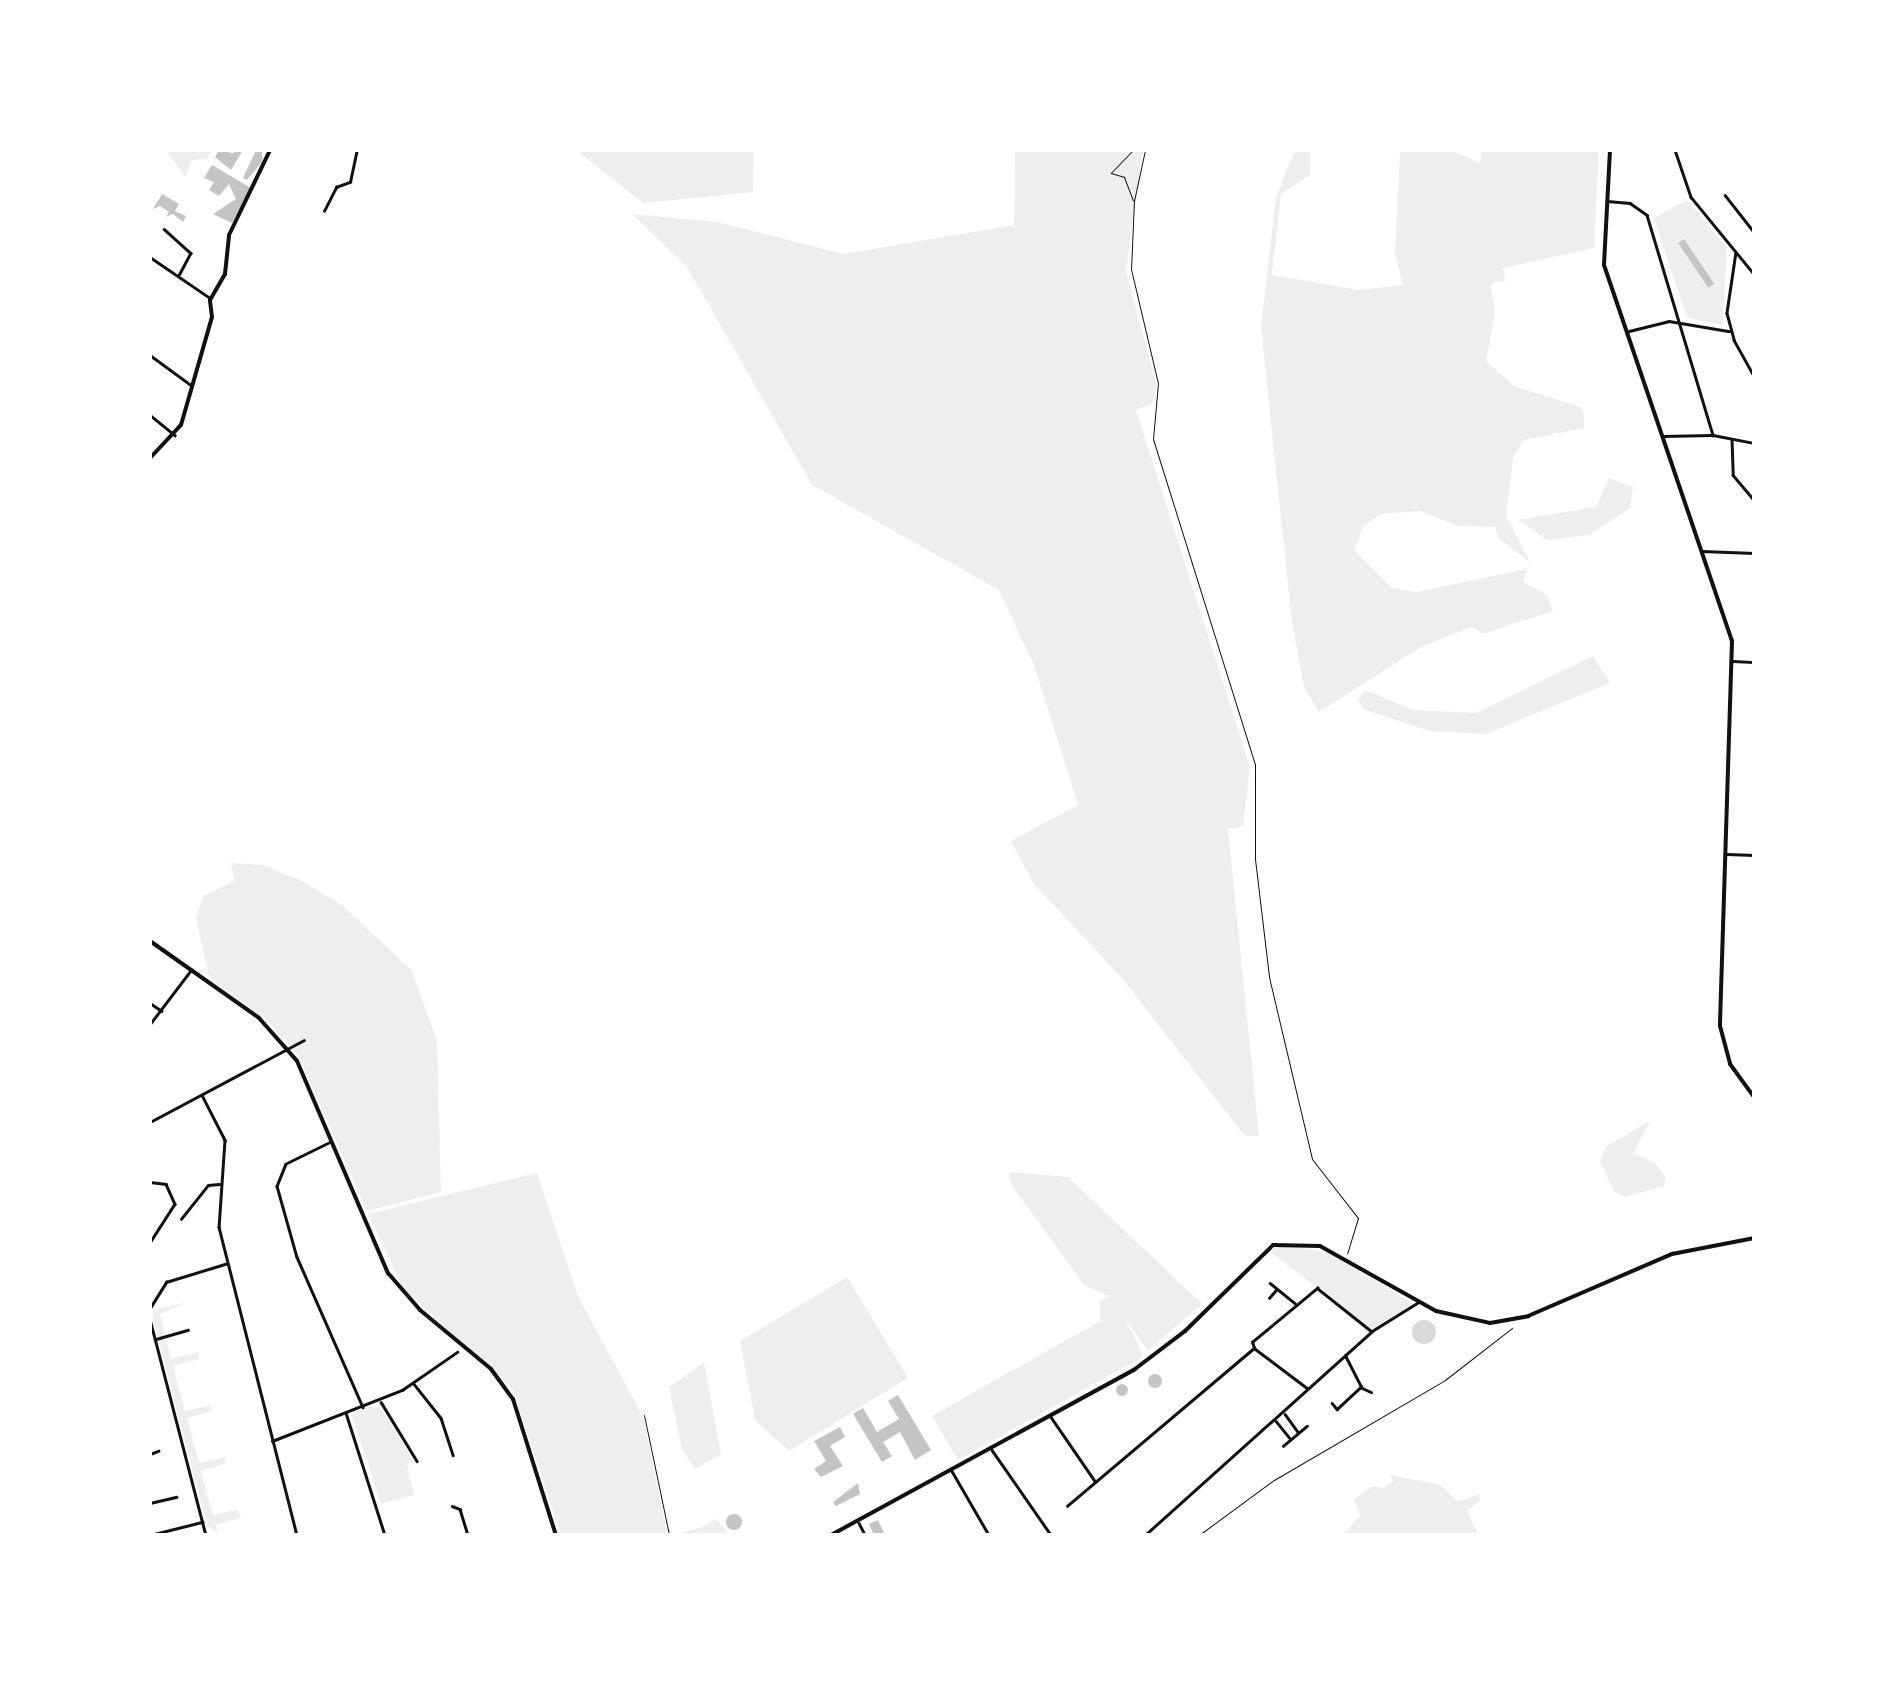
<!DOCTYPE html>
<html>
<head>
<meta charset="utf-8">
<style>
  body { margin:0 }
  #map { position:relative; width:1904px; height:1685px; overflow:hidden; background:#fff; font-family:"Fira Sans Condensed",sans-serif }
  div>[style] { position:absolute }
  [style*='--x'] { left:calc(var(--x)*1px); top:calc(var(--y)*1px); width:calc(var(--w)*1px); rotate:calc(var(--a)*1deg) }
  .green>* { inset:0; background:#eee }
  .water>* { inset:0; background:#d9d9d9 }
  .round { border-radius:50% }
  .building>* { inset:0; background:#c4c4c4; transform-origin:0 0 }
  .path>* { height:1px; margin:-0.5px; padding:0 0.5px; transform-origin:0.5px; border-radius:0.5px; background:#111 }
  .service>* { height:1px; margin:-0.5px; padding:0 0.5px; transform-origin:0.5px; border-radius:0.5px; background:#111 }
  .minor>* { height:2.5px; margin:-1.25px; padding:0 1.25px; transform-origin:1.25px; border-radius:1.25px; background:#111 }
  .tertiary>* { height:4px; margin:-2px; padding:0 2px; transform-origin:2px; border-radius:2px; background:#111 }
  .secondary>* { height:4px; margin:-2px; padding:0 2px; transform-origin:2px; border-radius:2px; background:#111 }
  span { translate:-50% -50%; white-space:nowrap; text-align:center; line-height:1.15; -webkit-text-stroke:10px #fff; paint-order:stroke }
  .frame { position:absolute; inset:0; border:152px solid #fff; pointer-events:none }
</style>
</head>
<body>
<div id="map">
  <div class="green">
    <i style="clip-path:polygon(166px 150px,212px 150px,207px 159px,192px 160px,185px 177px)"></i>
    <i style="clip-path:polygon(576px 150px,754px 150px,753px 192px,643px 203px)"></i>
    <i style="clip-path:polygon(1015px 150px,1143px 150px,1126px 272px,1157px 386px,1152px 404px,1136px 410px,1250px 767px,1243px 826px,1228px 829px,1259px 1136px,1245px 1136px,1122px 978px,1034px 884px,1011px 841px,1078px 805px,1034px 665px,999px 590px,812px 485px,687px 267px,632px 214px,717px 222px,844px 254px,1014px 225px)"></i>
    <i style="clip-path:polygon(1295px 150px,1310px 150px,1310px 175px,1281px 194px,1272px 275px,1359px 290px,1403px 285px,1395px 253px,1400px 150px,1451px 150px,1480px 163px,1482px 150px,1599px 150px,1594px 248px,1503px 268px,1505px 282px,1494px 281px,1491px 288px,1495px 312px,1486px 361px,1514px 386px,1581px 407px,1584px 415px,1584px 428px,1524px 440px,1513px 458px,1506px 516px,1530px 562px,1499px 539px,1495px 527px,1458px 526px,1420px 511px,1381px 514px,1364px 526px,1354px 550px,1392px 588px,1416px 592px,1527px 569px,1523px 582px,1547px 595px,1553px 611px,1483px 634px,1472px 627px,1423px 646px,1319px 712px,1304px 687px,1292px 623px,1261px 327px,1276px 197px)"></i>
    <i style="clip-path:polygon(1687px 200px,1727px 247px,1723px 325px,1687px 318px,1654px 218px)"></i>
    <i style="clip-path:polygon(1609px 478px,1633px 487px,1630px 508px,1589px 535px,1547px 540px,1518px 520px,1596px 507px)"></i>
    <i style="clip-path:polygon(1593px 656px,1610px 683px,1486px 734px,1430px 731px,1365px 710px,1358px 701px,1365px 690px,1414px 710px,1476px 713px)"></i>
    <i style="clip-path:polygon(231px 863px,263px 865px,302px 881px,342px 905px,411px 970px,437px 1040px,441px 1192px,367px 1211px,298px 1055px,269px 1023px,209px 977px,196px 918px,203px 896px,235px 881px)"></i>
    <i style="clip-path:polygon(1650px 1121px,1633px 1153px,1655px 1163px,1666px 1178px,1664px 1186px,1625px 1197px,1614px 1191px,1600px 1161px,1606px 1146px)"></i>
    <i style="clip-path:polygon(1009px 1172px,1068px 1177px,1202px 1304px,1148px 1351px,1126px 1320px,1143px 1355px,1139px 1359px,958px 1460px,932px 1416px,1100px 1321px,1100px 1301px,1109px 1296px,1084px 1285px,1011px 1184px)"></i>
    <i style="clip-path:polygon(537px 1173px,578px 1296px,644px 1419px,667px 1535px,561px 1535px,513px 1390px,403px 1288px,368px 1214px)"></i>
    <i style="clip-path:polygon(1284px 1245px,1329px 1253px,1415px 1305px,1372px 1330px,1269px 1251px)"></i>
    <i style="clip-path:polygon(847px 1277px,908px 1378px,789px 1451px,755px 1420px,740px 1341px)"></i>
    <i style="clip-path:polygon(187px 1302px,160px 1314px,171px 1359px,198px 1352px,199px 1359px,173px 1366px,185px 1411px,211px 1405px,212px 1411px,187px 1418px,199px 1463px,225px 1457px,226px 1463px,201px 1471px,213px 1515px,238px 1509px,241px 1518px,216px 1525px,218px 1535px,207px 1525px,153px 1319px,153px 1310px)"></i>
    <i style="clip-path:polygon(704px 1363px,721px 1454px,695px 1469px,682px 1449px,669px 1387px)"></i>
    <i style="clip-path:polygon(372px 1406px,381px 1408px,414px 1461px,407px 1464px,414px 1495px,381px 1504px,351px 1413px)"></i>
    <i style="clip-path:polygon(1390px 1475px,1441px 1485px,1458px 1502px,1479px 1494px,1480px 1500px,1467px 1511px,1479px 1535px,1343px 1535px,1360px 1515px,1354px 1500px,1372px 1486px,1384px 1488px,1393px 1481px)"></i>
    <i style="clip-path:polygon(716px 1519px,730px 1535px,672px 1535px,702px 1527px)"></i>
  </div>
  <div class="water">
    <i class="round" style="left:1412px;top:1320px;width:24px;height:24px"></i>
  </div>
  <div class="building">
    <i style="clip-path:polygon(219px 150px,232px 153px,243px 150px,231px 170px,215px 157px)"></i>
    <i style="clip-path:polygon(256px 150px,262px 150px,262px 162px,247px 180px,243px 178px)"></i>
    <i style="clip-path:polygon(212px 165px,251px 188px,232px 223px,213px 214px,236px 199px,229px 184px,219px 196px,209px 190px,214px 182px,204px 178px)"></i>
    <i style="clip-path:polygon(162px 194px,179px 204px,175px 211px,186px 216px,183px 222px,173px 214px,166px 217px,169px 212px,160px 206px,153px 209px)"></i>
    <i style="left:1684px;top:239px;width:54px;height:7px;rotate:56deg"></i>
    <i class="round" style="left:1148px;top:1374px;width:14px;height:14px"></i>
    <i class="round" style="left:1116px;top:1384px;width:12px;height:12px"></i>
    <i style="clip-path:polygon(898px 1395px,931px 1450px,915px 1460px,900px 1432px,883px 1442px,892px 1456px,882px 1462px,853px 1414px,863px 1408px,877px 1432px,899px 1419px,888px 1401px)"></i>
    <i style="clip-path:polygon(840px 1427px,845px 1437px,830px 1446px,843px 1466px,821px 1477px,814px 1469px,826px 1461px,814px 1441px)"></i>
    <i style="clip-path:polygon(858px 1483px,860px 1494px,836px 1506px,833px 1502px)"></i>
    <i class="round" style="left:726px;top:1514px;width:16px;height:16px"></i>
    <i style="clip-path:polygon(878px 1520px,885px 1535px,874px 1535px,869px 1524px)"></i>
  </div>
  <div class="path">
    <i style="--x:1133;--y:150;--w:32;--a:134"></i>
    <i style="--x:1111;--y:173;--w:14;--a:17"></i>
    <i style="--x:1124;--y:177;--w:25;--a:69"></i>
    <i style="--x:1145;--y:150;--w:52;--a:102.2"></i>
    <i style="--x:1134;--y:201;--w:68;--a:92.5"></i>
    <i style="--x:1131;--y:269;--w:117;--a:76.7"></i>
    <i style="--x:1158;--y:383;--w:56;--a:95.1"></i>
    <i style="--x:1153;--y:439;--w:341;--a:72.6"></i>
    <i style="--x:1255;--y:764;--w:95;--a:90"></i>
    <i style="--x:1255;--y:859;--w:119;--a:83.2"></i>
    <i style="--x:1269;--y:977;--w:187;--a:76.7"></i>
    <i style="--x:1312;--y:1159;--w:75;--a:52.1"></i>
    <i style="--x:1358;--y:1218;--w:37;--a:107"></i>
    <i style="--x:1199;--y:1535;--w:93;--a:-36.3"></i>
    <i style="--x:1274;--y:1480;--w:198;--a:-30.3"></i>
    <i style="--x:1445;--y:1380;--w:85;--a:-37.8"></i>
  </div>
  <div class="service">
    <i style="--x:644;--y:1415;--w:123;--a:78.2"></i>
  </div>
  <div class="minor">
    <i style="--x:1675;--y:150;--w:50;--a:71.2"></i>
    <i style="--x:1691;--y:197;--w:99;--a:50.7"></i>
    <i style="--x:1725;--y:195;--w:47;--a:51.9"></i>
    <i style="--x:1607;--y:201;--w:23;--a:5"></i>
    <i style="--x:1630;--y:203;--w:21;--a:35"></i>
    <i style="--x:1647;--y:215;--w:230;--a:73.3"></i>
    <i style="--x:324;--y:211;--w:27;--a:-63"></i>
    <i style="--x:336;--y:187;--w:15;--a:-20"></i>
    <i style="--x:350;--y:182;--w:33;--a:-78"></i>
    <i style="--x:164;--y:229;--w:36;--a:42"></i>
    <i style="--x:191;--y:253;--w:24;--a:118"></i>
    <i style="--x:1736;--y:252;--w:62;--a:98.4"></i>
    <i style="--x:1727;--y:313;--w:28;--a:75"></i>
    <i style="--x:1734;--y:340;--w:41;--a:60.9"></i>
    <i style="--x:150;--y:257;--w:73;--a:34.3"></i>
    <i style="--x:1629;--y:331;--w:41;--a:-14"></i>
    <i style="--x:1669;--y:321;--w:61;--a:9.5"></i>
    <i style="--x:150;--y:355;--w:51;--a:36.2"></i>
    <i style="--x:150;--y:415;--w:32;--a:39"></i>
    <i style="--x:1662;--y:436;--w:51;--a:-1.1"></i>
    <i style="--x:1713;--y:435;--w:42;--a:11"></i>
    <i style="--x:1732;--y:439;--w:36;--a:88"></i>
    <i style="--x:1733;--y:475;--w:33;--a:50"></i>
    <i style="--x:1702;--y:551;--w:52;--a:2.2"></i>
    <i style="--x:1733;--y:661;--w:21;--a:3"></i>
    <i style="--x:1727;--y:854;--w:27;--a:2"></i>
    <i style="--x:150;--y:1003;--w:14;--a:34"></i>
    <i style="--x:150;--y:1024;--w:68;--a:-52.8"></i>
    <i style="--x:202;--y:1095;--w:51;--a:62.9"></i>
    <i style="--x:225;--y:1140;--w:87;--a:93.9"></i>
    <i style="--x:219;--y:1227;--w:318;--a:75.8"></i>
    <i style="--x:150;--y:1122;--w:174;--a:-28"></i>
    <i style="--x:331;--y:1142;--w:50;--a:153.9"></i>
    <i style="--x:286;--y:1164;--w:24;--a:112"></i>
    <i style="--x:277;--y:1186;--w:74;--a:74.3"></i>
    <i style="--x:297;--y:1257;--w:164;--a:66.3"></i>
    <i style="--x:150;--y:1182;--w:16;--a:7"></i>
    <i style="--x:166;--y:1184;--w:22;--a:66"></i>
    <i style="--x:175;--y:1204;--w:46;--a:122.7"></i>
    <i style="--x:181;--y:1219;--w:43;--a:-51.5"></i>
    <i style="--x:208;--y:1185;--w:11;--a:-5"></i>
    <i style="--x:1270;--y:1283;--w:32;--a:39"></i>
    <i style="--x:1269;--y:1298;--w:11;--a:-49"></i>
    <i style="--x:150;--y:1308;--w:31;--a:-58"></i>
    <i style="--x:166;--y:1282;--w:62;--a:-17"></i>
    <i style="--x:150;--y:1319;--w:223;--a:75.5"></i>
    <i style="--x:156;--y:1339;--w:33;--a:-16"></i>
    <i style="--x:1254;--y:1348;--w:6;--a:-108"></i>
    <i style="--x:1252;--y:1342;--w:85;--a:-39.7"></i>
    <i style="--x:1317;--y:1288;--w:68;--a:38.4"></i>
    <i style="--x:1254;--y:1348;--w:66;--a:37"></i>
    <i style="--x:414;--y:1384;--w:43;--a:51.5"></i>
    <i style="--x:441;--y:1418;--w:39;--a:72"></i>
    <i style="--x:1362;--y:1388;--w:10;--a:24"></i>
    <i style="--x:381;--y:1402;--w:69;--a:58.6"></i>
    <i style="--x:1332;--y:1403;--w:8;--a:50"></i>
    <i style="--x:1337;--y:1409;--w:33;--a:-43"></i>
    <i style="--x:1361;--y:1387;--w:35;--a:-117"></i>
    <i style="--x:346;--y:1413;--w:128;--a:72.3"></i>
    <i style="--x:1285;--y:1414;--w:22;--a:54"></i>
    <i style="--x:1051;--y:1417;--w:78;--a:55.5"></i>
    <i style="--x:1276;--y:1421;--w:22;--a:51"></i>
    <i style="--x:272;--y:1441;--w:140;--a:-21.4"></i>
    <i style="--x:402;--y:1390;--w:67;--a:-34.6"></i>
    <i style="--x:1283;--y:1446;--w:31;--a:-40"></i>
    <i style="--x:992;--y:1450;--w:103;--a:55.2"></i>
    <i style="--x:150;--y:1454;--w:9;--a:-21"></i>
    <i style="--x:952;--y:1471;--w:74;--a:60"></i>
    <i style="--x:150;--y:1503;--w:27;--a:-13"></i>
    <i style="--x:452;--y:1506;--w:9;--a:21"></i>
    <i style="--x:460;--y:1509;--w:27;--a:73"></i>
    <i style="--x:1067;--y:1506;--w:245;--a:-40.2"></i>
    <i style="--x:859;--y:1523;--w:13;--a:63"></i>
    <i style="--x:150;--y:1535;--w:54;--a:-14"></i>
    <i style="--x:1145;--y:1535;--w:305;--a:-41.9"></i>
    <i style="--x:1372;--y:1331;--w:53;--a:-31.9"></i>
  </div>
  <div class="tertiary">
    <i style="--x:1610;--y:150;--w:115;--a:93"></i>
    <i style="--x:1604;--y:265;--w:397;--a:71.2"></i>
    <i style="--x:1732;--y:641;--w:385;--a:91.8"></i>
    <i style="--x:1720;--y:1026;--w:39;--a:75"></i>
    <i style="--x:1730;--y:1064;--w:41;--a:54"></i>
    <i style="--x:150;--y:458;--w:45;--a:-46.8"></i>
    <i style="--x:181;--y:425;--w:112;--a:-74"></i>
    <i style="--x:212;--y:317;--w:17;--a:-97"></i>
    <i style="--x:210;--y:300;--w:30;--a:-60"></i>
    <i style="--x:225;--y:274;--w:39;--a:-84"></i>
    <i style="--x:229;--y:235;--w:94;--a:-64.2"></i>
    <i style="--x:831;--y:1535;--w:346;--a:-28.6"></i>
    <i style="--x:1135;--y:1369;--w:63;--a:-37.2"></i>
    <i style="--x:1185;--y:1331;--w:123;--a:-44.3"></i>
    <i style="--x:1273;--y:1245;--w:47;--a:1.2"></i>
    <i style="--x:1320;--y:1246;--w:133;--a:29.3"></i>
    <i style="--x:1436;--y:1311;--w:55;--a:12.5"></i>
    <i style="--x:1490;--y:1323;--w:39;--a:-10"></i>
    <i style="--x:1528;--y:1316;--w:157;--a:-23.3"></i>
    <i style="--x:1672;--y:1254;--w:84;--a:-11"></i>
  </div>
  <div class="secondary">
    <i style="--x:150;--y:941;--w:133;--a:35.2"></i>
    <i style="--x:259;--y:1018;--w:57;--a:48.5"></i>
    <i style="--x:297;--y:1061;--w:231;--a:66.8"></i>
    <i style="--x:388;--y:1273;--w:49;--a:49.1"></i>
    <i style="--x:420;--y:1310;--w:92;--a:39.7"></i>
    <i style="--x:491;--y:1369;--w:37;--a:54"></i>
    <i style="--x:513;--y:1399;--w:143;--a:72.5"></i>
  </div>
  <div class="frame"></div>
</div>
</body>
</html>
